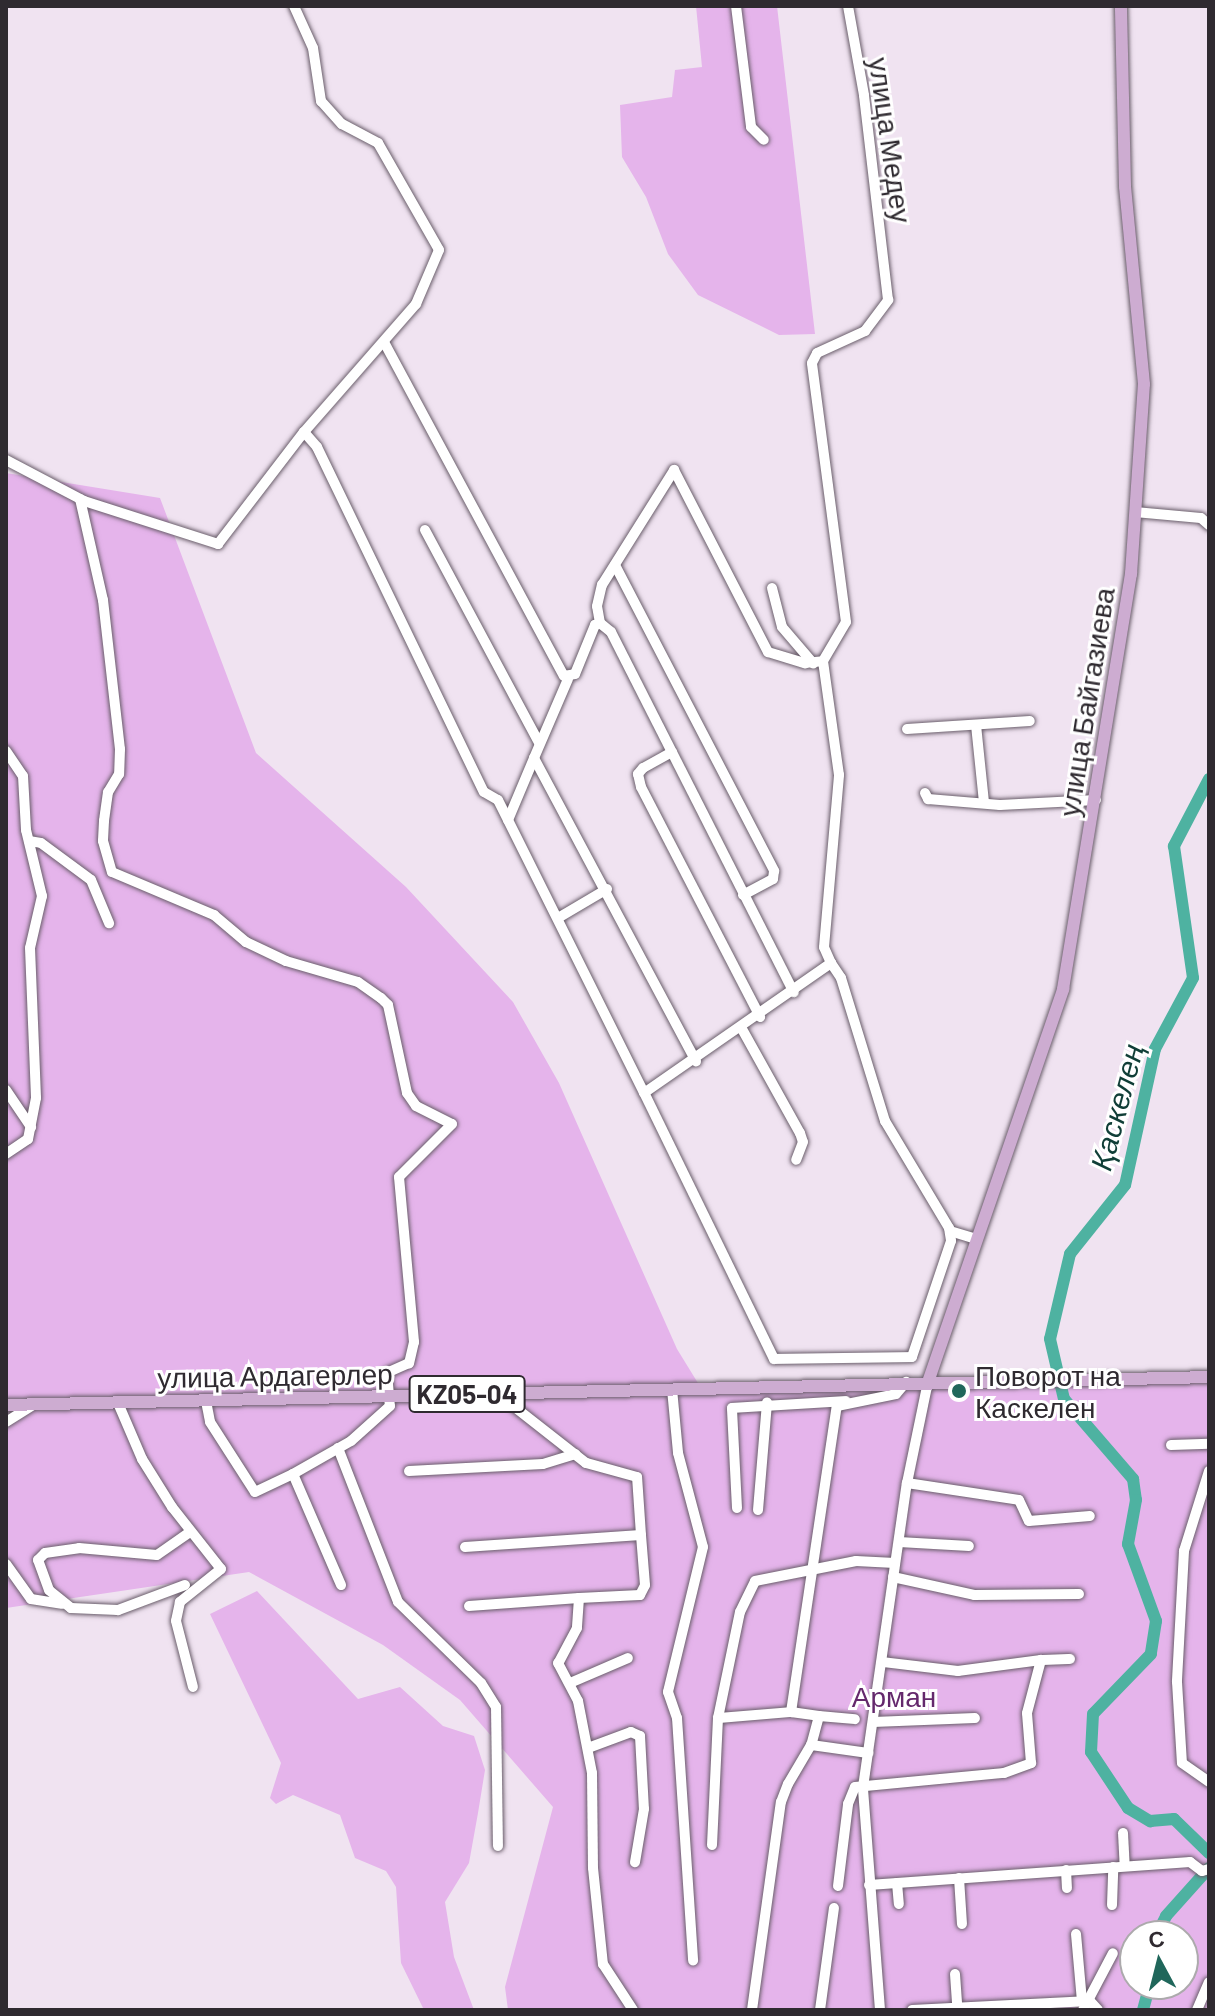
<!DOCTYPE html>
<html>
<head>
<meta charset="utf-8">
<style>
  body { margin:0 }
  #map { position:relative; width:1215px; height:2016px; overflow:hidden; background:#f0e3f1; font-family:Barlow,sans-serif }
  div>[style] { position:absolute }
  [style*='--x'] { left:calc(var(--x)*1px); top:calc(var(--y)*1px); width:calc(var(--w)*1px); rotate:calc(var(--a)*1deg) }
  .green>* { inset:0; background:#e5b4eb }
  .river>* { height:12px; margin:-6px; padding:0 6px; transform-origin:6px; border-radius:6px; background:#4eb2a1 }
  .roads { filter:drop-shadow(0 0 2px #6a5e6b) drop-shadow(0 0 2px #6a5e6b) }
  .minor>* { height:10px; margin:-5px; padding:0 5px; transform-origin:5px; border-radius:5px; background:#fff }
  .major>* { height:12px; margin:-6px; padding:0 6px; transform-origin:6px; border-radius:6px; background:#cdacd1 }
  .dots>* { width:22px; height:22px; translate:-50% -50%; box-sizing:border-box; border:4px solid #fff; border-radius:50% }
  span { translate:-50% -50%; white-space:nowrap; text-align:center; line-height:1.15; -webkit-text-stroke:6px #fff; paint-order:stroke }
  .shield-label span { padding:2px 6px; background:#fff; border:2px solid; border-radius:6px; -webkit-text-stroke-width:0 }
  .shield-label { font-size:26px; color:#2f2a30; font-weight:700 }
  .street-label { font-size:28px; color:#2f2a30 }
  .poi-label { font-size:28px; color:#2f2a30 }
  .left { translate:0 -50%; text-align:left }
  .park-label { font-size:28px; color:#64286c }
  .water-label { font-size:30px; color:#103e37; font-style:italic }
  .frame { position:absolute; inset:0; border:8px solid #2f2a30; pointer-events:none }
  .north { position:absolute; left:1119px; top:1920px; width:80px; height:80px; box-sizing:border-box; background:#fff; border:2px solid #acaaac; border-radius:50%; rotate:353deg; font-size:22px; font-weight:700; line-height:32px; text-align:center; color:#2f2a30 }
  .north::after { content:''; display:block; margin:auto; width:28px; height:36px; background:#20675b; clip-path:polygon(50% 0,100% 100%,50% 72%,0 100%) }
</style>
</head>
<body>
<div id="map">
  <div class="green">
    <i style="clip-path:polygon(696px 6px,777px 6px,815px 334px,779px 335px,698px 295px,668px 254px,646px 197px,622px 157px,620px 105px,672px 97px,675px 70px,702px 67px)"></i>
    <i style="clip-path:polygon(evenodd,6px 473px,160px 498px,256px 753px,406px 887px,513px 1002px,559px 1083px,677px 1349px,701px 1388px,1209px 1377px,1209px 2010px,508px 2010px,505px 1987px,553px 1807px,460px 1700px,383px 1645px,249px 1572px,6px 1608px,6px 473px,1135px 1936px,1183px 1936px,1183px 1984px,1135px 1984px,1135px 1936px)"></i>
    <i style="clip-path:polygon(257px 1591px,358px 1699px,400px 1687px,443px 1726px,474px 1736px,485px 1770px,478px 1813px,469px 1863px,445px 1902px,454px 1957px,474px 2010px,424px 2010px,401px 1963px,396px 1887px,386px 1871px,355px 1858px,340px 1815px,293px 1795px,276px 1804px,270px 1798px,281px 1763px,210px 1614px)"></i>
  </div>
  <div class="river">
    <i style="--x:1209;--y:779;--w:76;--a:117.6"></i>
    <i style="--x:1174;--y:846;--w:133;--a:81.8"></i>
    <i style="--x:1193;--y:978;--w:81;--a:118.2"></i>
    <i style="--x:1155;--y:1049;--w:139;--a:102.4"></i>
    <i style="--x:1125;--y:1185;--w:88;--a:128.6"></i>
    <i style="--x:1070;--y:1254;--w:87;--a:103.2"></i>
    <i style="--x:1050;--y:1339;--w:62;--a:76.9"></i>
    <i style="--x:1064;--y:1399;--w:106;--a:49.2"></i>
    <i style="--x:1133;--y:1479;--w:21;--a:82"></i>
    <i style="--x:1136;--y:1500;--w:45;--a:100.3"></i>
    <i style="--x:1128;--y:1544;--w:82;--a:70"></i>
    <i style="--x:1156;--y:1621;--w:33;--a:99"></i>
    <i style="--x:1151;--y:1654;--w:83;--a:134"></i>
    <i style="--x:1093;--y:1714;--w:38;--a:93"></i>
    <i style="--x:1091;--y:1752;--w:67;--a:56.5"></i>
    <i style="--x:1128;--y:1808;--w:26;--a:31"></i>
    <i style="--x:1150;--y:1821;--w:24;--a:-5"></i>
    <i style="--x:1174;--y:1819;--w:49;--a:44.2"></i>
    <i style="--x:1156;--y:1936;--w:22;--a:-63"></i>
    <i style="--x:1166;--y:1916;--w:64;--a:-48.1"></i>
    <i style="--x:1143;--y:2010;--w:27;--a:-75"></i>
  </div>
  <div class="roads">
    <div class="minor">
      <i style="--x:294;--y:6;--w:46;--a:65.7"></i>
      <i style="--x:313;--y:48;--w:54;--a:81.4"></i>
      <i style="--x:321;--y:101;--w:31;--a:48"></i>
      <i style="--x:342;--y:124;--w:41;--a:27.8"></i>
      <i style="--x:378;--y:143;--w:123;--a:60.3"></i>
      <i style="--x:439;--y:250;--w:59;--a:113.1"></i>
      <i style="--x:416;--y:304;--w:170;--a:131.2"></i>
      <i style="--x:736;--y:6;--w:122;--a:82.9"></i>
      <i style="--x:751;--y:127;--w:18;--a:45"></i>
      <i style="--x:384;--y:342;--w:379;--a:61.7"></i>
      <i style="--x:564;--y:676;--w:11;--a:-10"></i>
      <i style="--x:575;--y:674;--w:53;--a:-67.8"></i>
      <i style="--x:595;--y:625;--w:5;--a:-22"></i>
      <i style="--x:600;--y:623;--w:14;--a:39"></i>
      <i style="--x:611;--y:632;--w:404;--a:63.1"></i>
      <i style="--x:6;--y:460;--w:88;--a:27.7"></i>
      <i style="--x:84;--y:501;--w:141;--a:17.8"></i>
      <i style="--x:218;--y:544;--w:141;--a:-52.5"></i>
      <i style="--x:304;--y:432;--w:20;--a:49"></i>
      <i style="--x:317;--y:447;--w:383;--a:64.2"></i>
      <i style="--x:484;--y:792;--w:16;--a:30"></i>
      <i style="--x:498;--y:800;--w:327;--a:63.5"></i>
      <i style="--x:644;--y:1093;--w:228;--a:-34.8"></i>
      <i style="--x:831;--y:963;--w:18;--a:56"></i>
      <i style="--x:841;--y:978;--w:150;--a:72.9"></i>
      <i style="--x:885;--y:1121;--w:125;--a:59.1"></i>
      <i style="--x:949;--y:1228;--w:13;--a:81"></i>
      <i style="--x:951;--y:1241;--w:122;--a:108.6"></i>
      <i style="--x:912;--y:1357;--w:138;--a:179.2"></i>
      <i style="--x:774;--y:1359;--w:296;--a:-116"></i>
      <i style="--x:80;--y:499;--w:104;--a:77.2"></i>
      <i style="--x:103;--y:600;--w:150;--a:83.5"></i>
      <i style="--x:120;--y:749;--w:25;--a:92"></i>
      <i style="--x:119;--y:774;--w:21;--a:121"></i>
      <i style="--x:108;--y:792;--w:29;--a:98"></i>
      <i style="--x:104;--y:821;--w:20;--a:93"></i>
      <i style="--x:103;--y:841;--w:32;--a:74"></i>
      <i style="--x:112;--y:872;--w:111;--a:22.9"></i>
      <i style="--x:214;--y:915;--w:42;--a:40.2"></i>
      <i style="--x:246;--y:942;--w:44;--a:25.4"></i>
      <i style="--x:286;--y:961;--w:75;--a:16.3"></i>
      <i style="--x:358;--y:982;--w:28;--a:35"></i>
      <i style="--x:381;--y:998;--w:10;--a:45"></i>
      <i style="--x:388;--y:1005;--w:90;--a:77.8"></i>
      <i style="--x:407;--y:1093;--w:16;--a:55"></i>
      <i style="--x:416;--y:1106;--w:40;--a:26.6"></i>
      <i style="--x:452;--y:1124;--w:75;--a:135"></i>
      <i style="--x:399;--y:1177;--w:166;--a:84.8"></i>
      <i style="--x:414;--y:1342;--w:22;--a:103"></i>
      <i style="--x:409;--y:1363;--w:24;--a:156"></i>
      <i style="--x:387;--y:1373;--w:33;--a:85"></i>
      <i style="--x:390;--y:1406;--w:52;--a:138.1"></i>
      <i style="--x:351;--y:1441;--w:67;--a:150.4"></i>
      <i style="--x:293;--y:1474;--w:121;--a:66.6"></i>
      <i style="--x:1135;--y:512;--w:66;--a:5.2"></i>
      <i style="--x:1201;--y:518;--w:11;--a:41"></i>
      <i style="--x:425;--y:530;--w:242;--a:61.8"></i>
      <i style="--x:615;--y:565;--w:345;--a:62.5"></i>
      <i style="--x:774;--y:871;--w:8;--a:97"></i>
      <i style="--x:773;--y:879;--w:34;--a:152"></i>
      <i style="--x:772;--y:588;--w:40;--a:75.6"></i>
      <i style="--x:782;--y:627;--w:48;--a:49.3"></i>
      <i style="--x:600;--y:623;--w:17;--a:-100"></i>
      <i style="--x:597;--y:606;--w:22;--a:-77"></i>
      <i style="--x:602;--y:585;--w:136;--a:-57.9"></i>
      <i style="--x:674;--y:470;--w:205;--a:62.7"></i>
      <i style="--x:768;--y:652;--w:39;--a:17"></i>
      <i style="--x:805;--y:663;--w:18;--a:-6"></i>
      <i style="--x:976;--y:725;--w:78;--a:84.1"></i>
      <i style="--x:907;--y:729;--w:123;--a:-3.7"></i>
      <i style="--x:6;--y:751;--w:30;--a:56"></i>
      <i style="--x:23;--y:776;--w:54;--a:86.8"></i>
      <i style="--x:26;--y:830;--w:68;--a:76.4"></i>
      <i style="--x:42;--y:896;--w:53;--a:103"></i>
      <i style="--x:30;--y:948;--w:150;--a:87.7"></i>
      <i style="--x:36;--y:1098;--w:42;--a:101"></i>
      <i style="--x:28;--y:1139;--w:27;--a:146"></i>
      <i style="--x:672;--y:752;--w:33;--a:151"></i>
      <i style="--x:643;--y:768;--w:8;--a:130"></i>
      <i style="--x:638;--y:774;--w:13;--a:77"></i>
      <i style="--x:641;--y:787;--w:259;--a:62.6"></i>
      <i style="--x:534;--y:758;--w:86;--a:-66.7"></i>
      <i style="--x:925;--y:793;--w:7;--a:63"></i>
      <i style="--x:928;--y:799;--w:72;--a:4.8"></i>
      <i style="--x:1000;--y:805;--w:96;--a:-3"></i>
      <i style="--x:508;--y:820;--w:67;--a:-67.2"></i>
      <i style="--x:534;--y:758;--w:344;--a:61.9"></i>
      <i style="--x:29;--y:841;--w:12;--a:9"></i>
      <i style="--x:41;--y:843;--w:62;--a:36.5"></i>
      <i style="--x:91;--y:880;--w:47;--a:67.3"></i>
      <i style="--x:558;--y:918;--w:57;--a:-30.6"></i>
      <i style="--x:831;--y:963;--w:17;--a:-114"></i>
      <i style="--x:824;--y:947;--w:173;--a:-85"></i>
      <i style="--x:839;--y:775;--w:115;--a:-98"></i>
      <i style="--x:823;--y:661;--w:45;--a:-59.5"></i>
      <i style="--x:846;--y:622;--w:261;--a:-97.5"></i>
      <i style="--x:812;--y:363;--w:11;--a:-63"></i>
      <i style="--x:817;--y:353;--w:53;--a:-24.6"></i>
      <i style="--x:865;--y:331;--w:39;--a:-53"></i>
      <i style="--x:888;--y:300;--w:206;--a:-96.7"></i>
      <i style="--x:864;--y:95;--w:90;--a:-100.2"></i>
      <i style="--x:742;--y:1029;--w:119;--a:60.9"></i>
      <i style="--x:800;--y:1133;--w:9;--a:72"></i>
      <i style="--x:803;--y:1142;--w:19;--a:111"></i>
      <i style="--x:6;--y:1090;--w:45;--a:56"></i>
      <i style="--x:950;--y:1231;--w:27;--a:17"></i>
      <i style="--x:672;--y:1389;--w:64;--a:84.6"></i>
      <i style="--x:678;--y:1453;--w:97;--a:75.1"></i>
      <i style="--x:703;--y:1547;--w:149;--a:103.6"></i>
      <i style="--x:668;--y:1692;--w:28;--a:71"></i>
      <i style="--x:677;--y:1718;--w:243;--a:86.2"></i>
      <i style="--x:206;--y:1401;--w:21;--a:79"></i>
      <i style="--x:210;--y:1422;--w:83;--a:57.3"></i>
      <i style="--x:255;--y:1492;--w:42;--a:-25.3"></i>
      <i style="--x:118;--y:1403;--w:61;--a:66.8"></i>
      <i style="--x:142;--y:1459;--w:57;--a:58"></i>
      <i style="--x:172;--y:1507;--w:79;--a:51.7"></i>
      <i style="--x:221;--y:1569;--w:53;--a:141.2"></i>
      <i style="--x:180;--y:1602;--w:19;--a:102"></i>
      <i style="--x:176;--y:1621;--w:68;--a:75.6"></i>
      <i style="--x:6;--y:1422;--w:32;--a:-32"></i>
      <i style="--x:1171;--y:1445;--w:38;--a:-2"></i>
      <i style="--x:338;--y:1448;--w:165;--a:68.7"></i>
      <i style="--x:398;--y:1602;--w:116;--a:44.3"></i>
      <i style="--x:481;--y:1683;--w:28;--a:58"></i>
      <i style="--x:496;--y:1707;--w:139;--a:89.2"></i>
      <i style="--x:409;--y:1471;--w:134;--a:-3"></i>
      <i style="--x:543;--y:1464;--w:34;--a:-17"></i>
      <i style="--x:1209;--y:1471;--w:84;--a:107.4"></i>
      <i style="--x:1184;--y:1551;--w:131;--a:93.1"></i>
      <i style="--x:1177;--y:1682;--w:81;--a:86.5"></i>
      <i style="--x:1182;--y:1763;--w:33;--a:35"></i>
      <i style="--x:907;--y:1483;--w:113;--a:8.6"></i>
      <i style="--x:1019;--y:1500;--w:23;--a:65"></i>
      <i style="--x:1029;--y:1521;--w:61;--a:-4.7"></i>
      <i style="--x:737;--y:1508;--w:100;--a:-92.9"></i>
      <i style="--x:732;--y:1408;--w:114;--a:-3.5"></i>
      <i style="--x:758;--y:1510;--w:108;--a:-85.2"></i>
      <i style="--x:899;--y:1542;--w:70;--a:3.3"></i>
      <i style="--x:465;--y:1547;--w:176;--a:-3.9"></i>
      <i style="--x:641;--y:1535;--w:58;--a:-93.9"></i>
      <i style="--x:637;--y:1477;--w:53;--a:-164.6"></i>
      <i style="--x:586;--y:1463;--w:112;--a:-141.9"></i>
      <i style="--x:6;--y:1564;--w:43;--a:54.5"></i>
      <i style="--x:31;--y:1599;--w:31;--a:9"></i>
      <i style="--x:893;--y:1577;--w:83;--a:12.5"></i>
      <i style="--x:974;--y:1595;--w:105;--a:-0.5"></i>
      <i style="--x:185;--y:1585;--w:72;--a:159.5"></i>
      <i style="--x:118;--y:1610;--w:47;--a:-177.6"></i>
      <i style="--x:71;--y:1608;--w:28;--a:-141"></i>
      <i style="--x:49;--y:1590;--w:32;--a:-110"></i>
      <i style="--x:38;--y:1560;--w:10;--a:-45"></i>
      <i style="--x:45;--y:1553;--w:34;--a:-8"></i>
      <i style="--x:79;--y:1548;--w:78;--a:5.1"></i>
      <i style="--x:157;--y:1555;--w:40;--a:-34.9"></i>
      <i style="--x:579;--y:1598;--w:61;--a:-2.8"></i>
      <i style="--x:640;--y:1595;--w:11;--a:-63"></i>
      <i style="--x:645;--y:1585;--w:50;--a:-94.6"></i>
      <i style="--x:469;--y:1606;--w:110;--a:-4.2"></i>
      <i style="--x:579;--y:1598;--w:30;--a:94"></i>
      <i style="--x:577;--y:1628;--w:40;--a:118"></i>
      <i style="--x:558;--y:1663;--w:43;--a:62.2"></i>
      <i style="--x:578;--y:1701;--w:73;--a:79"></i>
      <i style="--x:592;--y:1773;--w:95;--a:89.4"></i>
      <i style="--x:593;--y:1868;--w:97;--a:84.1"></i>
      <i style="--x:603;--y:1964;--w:55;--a:56.9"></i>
      <i style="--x:1041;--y:1660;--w:29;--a:-2"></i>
      <i style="--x:570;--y:1683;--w:63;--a:-23.3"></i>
      <i style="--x:791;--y:1712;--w:28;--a:8"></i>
      <i style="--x:819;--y:1716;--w:30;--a:105"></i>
      <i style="--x:819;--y:1716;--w:36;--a:5"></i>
      <i style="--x:718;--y:1718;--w:108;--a:-78.3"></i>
      <i style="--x:740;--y:1612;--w:34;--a:-64"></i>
      <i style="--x:755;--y:1581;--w:103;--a:-11.2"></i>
      <i style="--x:856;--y:1561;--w:39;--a:3"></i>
      <i style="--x:873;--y:1722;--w:102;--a:-2.2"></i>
      <i style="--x:588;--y:1748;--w:46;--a:-20.4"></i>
      <i style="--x:631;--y:1732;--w:10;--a:24"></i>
      <i style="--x:640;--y:1736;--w:73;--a:86.9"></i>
      <i style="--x:644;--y:1809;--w:54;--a:99.6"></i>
      <i style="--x:1123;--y:1833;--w:33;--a:87"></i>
      <i style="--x:712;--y:1845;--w:127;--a:-87.3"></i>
      <i style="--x:718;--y:1718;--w:73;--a:-4.7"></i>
      <i style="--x:791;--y:1712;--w:309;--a:-81.5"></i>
      <i style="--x:837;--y:1406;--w:60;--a:-11.5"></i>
      <i style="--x:896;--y:1394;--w:16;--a:-50"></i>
      <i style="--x:1066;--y:1870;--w:18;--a:87"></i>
      <i style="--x:959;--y:1878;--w:46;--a:86.3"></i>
      <i style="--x:897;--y:1883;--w:21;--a:85"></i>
      <i style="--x:869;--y:1885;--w:322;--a:-4.1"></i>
      <i style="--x:1190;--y:1862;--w:15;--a:37"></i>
      <i style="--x:1202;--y:1871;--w:7;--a:-16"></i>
      <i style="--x:838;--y:1886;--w:83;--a:-83"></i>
      <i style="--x:848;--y:1804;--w:18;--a:-68"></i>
      <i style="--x:855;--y:1787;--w:150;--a:-5.4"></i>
      <i style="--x:1004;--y:1773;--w:29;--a:-20"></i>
      <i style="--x:1031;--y:1763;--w:50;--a:-94.6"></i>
      <i style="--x:1027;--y:1713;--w:55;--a:-75.2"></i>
      <i style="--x:1041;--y:1660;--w:84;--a:172.5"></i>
      <i style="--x:958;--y:1671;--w:77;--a:-173.2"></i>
      <i style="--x:1112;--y:1905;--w:38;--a:-88"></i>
      <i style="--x:1076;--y:1934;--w:67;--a:84.9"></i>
      <i style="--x:955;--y:1974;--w:31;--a:86"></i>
      <i style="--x:752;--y:2010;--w:210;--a:-82.1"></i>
      <i style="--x:781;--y:1802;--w:19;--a:-69"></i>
      <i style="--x:788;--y:1784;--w:45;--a:-59.5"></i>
      <i style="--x:811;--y:1745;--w:58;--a:8"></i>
      <i style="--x:820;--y:2010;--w:103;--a:-82.2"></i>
      <i style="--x:880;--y:2010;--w:224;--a:-94.4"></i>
      <i style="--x:863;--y:1787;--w:307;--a:-81.8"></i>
      <i style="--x:907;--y:1483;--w:103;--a:-78.3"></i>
      <i style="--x:912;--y:2010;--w:178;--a:-2.9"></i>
      <i style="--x:1090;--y:2001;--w:12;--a:48"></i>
      <i style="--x:1083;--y:2010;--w:64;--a:-62.2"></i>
      <i style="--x:1197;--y:2010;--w:30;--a:-67"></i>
    </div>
    <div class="major">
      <i style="--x:928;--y:1382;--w:416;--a:-71"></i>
      <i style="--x:1063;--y:989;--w:421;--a:-80.7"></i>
      <i style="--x:1131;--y:574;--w:190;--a:-86.1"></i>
      <i style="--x:1144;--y:384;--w:199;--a:-95.5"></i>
      <i style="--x:1125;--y:186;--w:180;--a:-91.3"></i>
      <i style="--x:6;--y:1405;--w:1203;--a:-1.33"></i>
    </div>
  </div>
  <div class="dots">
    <i style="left:959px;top:1391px;background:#20675b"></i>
  </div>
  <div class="shield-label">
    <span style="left:467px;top:1394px">KZ05-04</span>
  </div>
  <div class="street-label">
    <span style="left:891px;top:140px;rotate:82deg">улица Медеу</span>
    <span style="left:1086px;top:702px;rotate:-81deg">улица Байгазиева</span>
    <span style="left:275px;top:1375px;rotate:-1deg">улица Ардагерлер</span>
  </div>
  <div class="poi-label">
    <span class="left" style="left:975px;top:1391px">Поворот на<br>Каскелен</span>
  </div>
  <div class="park-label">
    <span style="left:894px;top:1696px">Арман</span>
  </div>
  <div class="water-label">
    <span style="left:1116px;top:1107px;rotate:-75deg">Қаскелең</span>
  </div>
  <div class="frame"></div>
  <div class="north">С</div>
</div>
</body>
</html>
